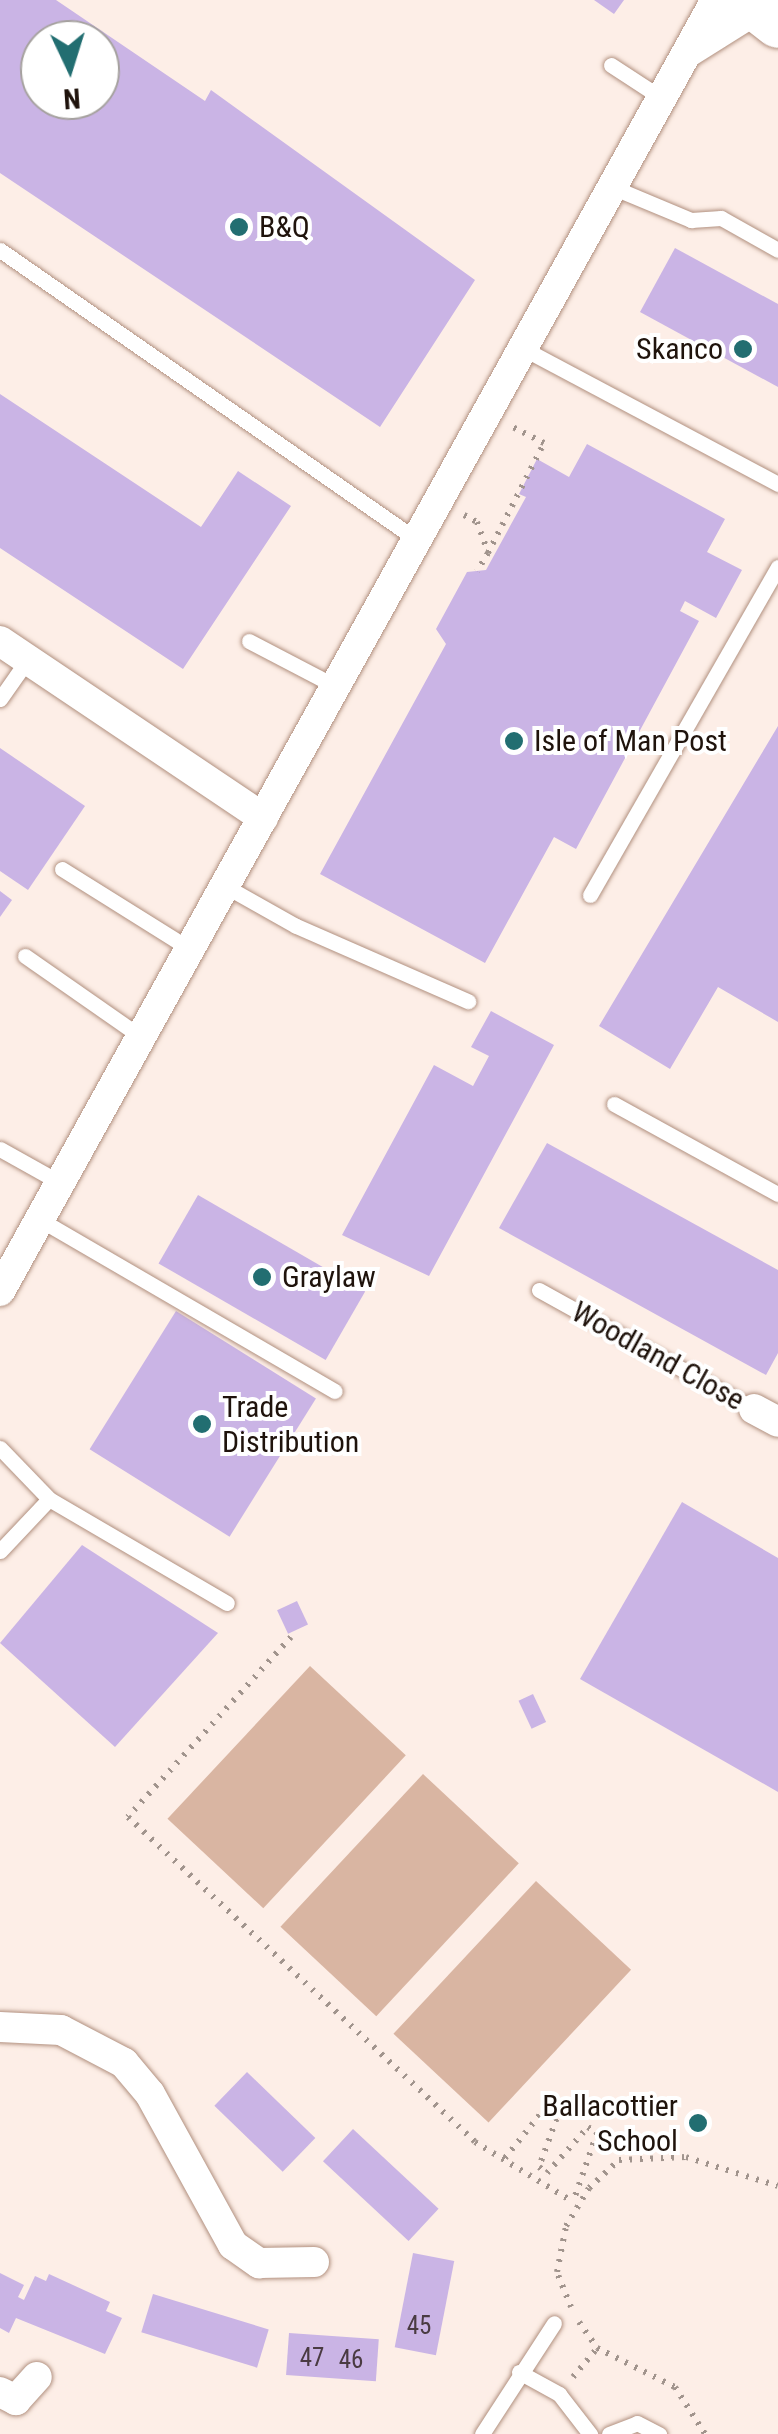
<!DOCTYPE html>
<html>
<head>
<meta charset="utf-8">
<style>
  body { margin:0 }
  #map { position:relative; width:778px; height:2434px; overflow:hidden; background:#fdeee7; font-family:"Roboto Condensed",sans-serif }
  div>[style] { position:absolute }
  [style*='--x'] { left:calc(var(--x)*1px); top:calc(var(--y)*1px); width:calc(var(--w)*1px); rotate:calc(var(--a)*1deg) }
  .green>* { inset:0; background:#d9b5a2; transform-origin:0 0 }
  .building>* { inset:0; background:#cab4e5; transform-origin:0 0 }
  .path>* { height:6px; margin-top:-3px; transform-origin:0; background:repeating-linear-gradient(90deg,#a1948d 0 2.5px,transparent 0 10.5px) }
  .roads { filter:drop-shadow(0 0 2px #b1907f) drop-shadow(0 0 2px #b1907f) }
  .service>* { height:15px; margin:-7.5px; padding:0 7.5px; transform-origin:7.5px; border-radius:7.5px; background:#fff }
  .minor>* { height:30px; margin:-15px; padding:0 15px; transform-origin:15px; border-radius:15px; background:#fff }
  .trunk>* { height:50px; margin:-25px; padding:0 25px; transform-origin:25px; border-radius:25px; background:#fff }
  .dots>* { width:28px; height:28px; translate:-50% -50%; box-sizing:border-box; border:5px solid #fff; border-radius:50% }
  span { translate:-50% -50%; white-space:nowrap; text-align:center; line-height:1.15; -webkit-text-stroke:8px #fff; paint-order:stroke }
  .number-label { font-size:25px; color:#4a3b42 }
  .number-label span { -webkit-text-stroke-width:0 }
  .poi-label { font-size:30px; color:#1f130c }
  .left { translate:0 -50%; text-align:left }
  .right { translate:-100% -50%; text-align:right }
  .street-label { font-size:30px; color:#1f130c }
  .north { position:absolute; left:20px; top:20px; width:100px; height:100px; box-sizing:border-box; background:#fff; border:2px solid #a5a19e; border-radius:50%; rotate:176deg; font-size:28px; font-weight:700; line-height:40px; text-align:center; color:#1f130c }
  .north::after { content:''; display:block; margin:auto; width:35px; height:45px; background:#226e71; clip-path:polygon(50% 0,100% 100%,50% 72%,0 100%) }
</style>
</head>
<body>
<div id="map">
  <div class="green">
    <i style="left:310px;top:1666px;width:131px;height:209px;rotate:43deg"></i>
    <i style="left:423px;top:1774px;width:131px;height:209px;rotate:43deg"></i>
    <i style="left:536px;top:1881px;width:130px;height:209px;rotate:43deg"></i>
  </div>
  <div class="building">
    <i style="clip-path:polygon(evenodd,0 0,56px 0,205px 101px,211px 90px,475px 280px,380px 427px,0 173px,0 0,40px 40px,100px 40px,100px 100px,40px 100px,40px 40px)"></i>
    <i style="clip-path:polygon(594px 0,624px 0,614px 14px)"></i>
    <i style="clip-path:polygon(675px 248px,778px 304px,778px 387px,640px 312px)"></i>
    <i style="clip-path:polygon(0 394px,201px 527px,238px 471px,291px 506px,183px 669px,0 548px)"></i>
    <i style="clip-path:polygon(587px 444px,725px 519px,707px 552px,742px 570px,716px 618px,685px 601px,680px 611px,699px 621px,576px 849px,554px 837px,485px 963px,320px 874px,446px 644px,436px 629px,467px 572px,486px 570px,526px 497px,519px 494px,537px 459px,569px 477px)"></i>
    <i style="clip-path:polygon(778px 726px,778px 1022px,718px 987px,670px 1069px,599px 1026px)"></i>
    <i style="clip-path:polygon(0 748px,85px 806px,28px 890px,0 871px)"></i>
    <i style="clip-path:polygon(0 891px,12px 900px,0 917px)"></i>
    <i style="clip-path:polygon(491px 1011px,554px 1045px,429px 1276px,342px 1235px,434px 1065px,473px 1086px,489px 1056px,471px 1047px)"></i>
    <i style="clip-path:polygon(547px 1143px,778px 1270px,778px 1353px,766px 1375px,499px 1228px)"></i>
    <i style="left:198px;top:1195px;width:193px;height:79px;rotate:30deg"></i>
    <i style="left:176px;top:1311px;width:165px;height:163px;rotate:32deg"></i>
    <i style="clip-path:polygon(682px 1502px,778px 1558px,778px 1792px,580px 1679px)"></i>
    <i style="clip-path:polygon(82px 1545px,218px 1633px,115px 1747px,0 1643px)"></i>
    <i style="left:297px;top:1601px;width:26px;height:22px;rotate:65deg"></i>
    <i style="left:533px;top:1694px;width:31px;height:16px;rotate:65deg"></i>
    <i style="left:247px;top:2072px;width:95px;height:47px;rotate:44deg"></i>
    <i style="left:353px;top:2129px;width:117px;height:44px;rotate:43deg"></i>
    <i style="left:413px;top:2253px;width:42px;height:96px;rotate:11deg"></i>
    <i style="clip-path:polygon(0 2273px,24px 2285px,18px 2297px,24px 2300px,35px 2276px,46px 2281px,49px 2274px,110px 2302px,106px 2311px,122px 2318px,105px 2354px,16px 2318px,9px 2333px,0 2328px)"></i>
    <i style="left:153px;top:2294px;width:121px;height:40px;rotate:17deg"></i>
    <i style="left:289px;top:2333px;width:90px;height:42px;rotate:4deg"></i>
  </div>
  <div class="path">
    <i style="--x:464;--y:515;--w:15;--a:28"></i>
    <i style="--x:477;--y:522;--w:33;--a:70"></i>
    <i style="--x:488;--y:553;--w:21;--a:121"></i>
    <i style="--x:488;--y:553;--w:123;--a:-63"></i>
    <i style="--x:544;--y:443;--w:36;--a:-153"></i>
    <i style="--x:291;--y:1637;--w:243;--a:132.2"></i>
    <i style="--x:128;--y:1817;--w:475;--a:43.1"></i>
    <i style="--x:475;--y:2142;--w:111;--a:31.4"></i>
    <i style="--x:505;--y:2158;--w:72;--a:-51.2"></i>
    <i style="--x:550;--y:2102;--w:12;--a:35"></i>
    <i style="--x:560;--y:2109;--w:62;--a:109.9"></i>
    <i style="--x:539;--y:2167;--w:10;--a:37"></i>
    <i style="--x:547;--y:2173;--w:62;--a:-48.3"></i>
    <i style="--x:588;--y:2127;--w:11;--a:34"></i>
    <i style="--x:597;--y:2133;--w:73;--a:109.2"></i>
    <i style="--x:571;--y:2307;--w:38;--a:-112"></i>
    <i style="--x:557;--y:2272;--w:47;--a:-78.9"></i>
    <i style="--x:566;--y:2226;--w:44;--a:-58.8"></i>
    <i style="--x:589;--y:2188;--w:41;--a:-43"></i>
    <i style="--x:619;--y:2160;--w:67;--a:-2.6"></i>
    <i style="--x:686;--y:2157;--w:96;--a:17.5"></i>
    <i style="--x:579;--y:2322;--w:32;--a:55"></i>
    <i style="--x:597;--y:2348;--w:87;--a:26.6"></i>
    <i style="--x:675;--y:2387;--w:56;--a:57.4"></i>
    <i style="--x:573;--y:2377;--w:38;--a:-50"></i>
  </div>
  <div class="roads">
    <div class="service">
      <i style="--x:611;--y:65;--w:59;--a:33.1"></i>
      <i style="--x:612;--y:187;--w:86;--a:22.7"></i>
      <i style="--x:691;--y:220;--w:30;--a:-4"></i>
      <i style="--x:721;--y:218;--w:65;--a:29.3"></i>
      <i style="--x:0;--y:250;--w:512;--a:34.81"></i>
      <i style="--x:524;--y:349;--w:288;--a:28"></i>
      <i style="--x:249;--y:641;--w:99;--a:27.6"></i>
      <i style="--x:0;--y:699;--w:49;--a:-55"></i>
      <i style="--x:62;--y:869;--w:151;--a:32"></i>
      <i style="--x:225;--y:886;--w:81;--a:29.4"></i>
      <i style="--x:296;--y:926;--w:188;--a:23.6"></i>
      <i style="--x:590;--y:895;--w:378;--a:-60.2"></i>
      <i style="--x:25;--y:956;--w:141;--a:34.9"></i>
      <i style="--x:614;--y:1104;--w:187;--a:28.8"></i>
      <i style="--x:0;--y:1149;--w:68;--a:29.2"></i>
      <i style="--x:39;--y:1219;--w:342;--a:30.2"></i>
      <i style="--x:539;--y:1290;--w:246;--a:29"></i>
      <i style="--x:0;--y:1448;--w:71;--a:46.1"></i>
      <i style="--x:49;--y:1499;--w:206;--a:30.3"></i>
      <i style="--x:0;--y:1551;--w:71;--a:-46.7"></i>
      <i style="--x:519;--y:2372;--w:46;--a:28.8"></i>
      <i style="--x:559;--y:2394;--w:51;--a:52.2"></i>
      <i style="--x:482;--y:2434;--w:132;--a:-57"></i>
      <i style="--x:609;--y:2434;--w:30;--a:-21"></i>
      <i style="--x:637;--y:2423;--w:25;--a:27"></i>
    </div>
    <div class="minor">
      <i style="--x:690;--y:51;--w:79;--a:-32.1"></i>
      <i style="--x:0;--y:641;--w:317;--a:33.9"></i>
      <i style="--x:0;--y:1291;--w:1476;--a:-60.99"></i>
      <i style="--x:754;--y:1409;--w:27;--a:28"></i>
      <i style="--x:0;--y:2027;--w:61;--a:2.8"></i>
      <i style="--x:61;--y:2030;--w:71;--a:27.6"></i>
      <i style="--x:124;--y:2063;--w:40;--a:50"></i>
      <i style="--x:150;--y:2094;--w:172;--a:61.2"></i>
      <i style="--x:233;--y:2245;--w:32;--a:35"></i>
      <i style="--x:259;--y:2263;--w:55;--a:-1"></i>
      <i style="--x:0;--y:2392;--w:18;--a:27"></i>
      <i style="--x:16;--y:2400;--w:31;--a:-48"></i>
    </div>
    <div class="trunk">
      <i style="--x:749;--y:0;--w:37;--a:38"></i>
    </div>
  </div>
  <div class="dots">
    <i style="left:239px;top:227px;background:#226e71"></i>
    <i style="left:743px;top:349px;background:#226e71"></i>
    <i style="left:514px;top:741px;background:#226e71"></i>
    <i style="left:262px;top:1277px;background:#226e71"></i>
    <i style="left:202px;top:1424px;background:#226e71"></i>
    <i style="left:698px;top:2123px;background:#226e71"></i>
  </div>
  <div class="number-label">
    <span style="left:419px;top:2326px">45</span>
    <span style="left:312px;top:2358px">47</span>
    <span style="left:351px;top:2360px">46</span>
  </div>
  <div class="poi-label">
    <span class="left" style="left:259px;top:227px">B&amp;Q</span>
    <span class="right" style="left:723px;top:349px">Skanco</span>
    <span class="left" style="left:534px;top:741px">Isle of Man Post</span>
    <span class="left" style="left:282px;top:1277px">Graylaw</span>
    <span class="left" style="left:222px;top:1424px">Trade<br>Distribution</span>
    <span class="right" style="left:678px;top:2123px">Ballacottier<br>School</span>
  </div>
  <div class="street-label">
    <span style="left:658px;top:1356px;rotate:29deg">Woodland Close</span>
  </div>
  <div class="north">N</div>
</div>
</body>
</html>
